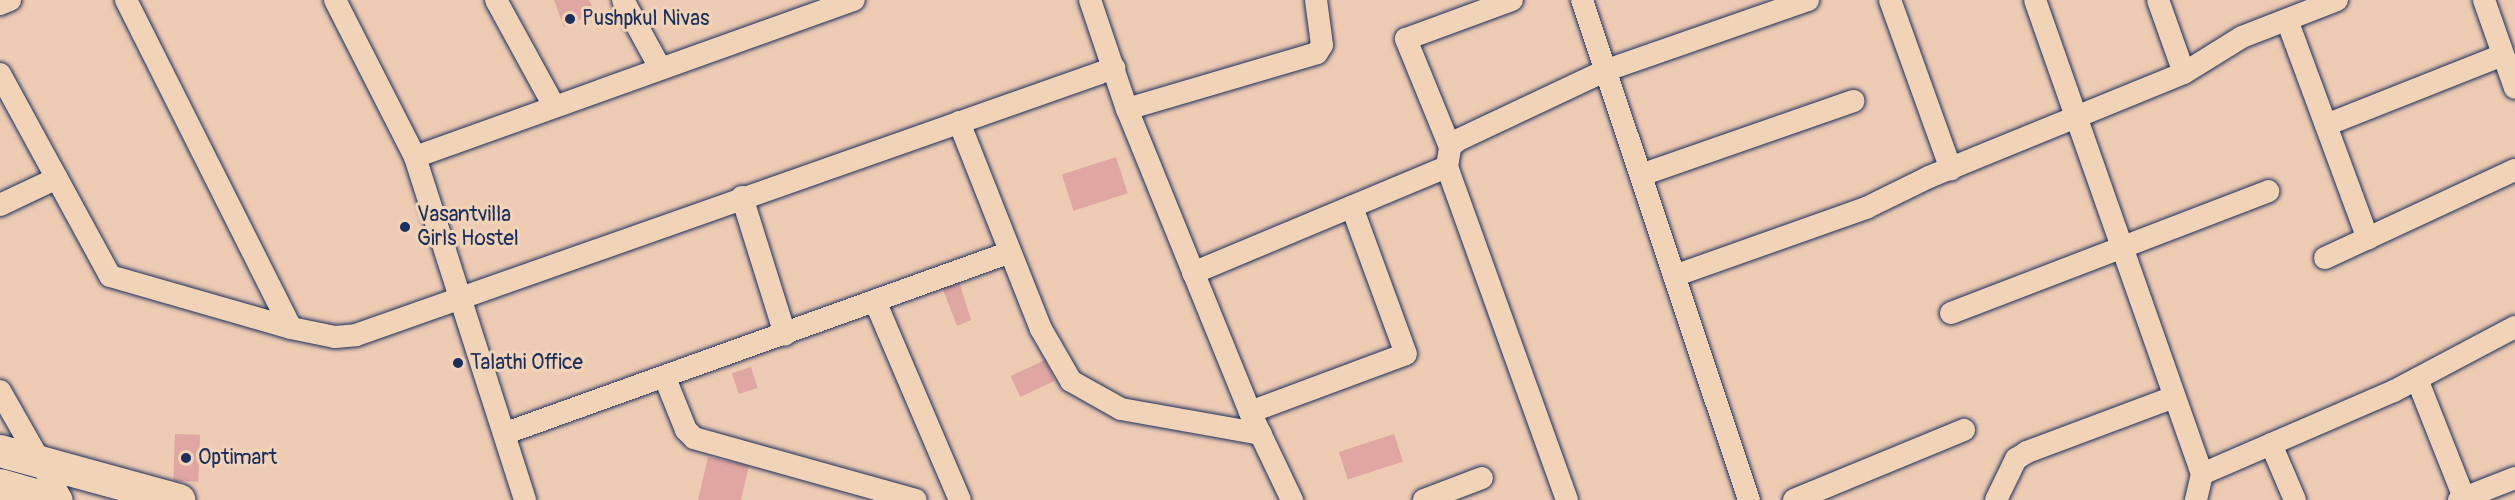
<!DOCTYPE html>
<html>
<head>
<meta charset="utf-8">
<style>
  body { margin:0 }
  #map { position:relative; width:2515px; height:500px; overflow:hidden; background:#eecbb3; font-family:Pangolin,sans-serif }
  div>[style] { position:absolute }
  [style*='--x'] { left:calc(var(--x)*1px); top:calc(var(--y)*1px); width:calc(var(--w)*1px); rotate:calc(var(--a)*1deg) }
  .building>* { inset:0; background:#e0a6a1; transform-origin:0 0 }
  .roads { filter:drop-shadow(0 0 2px #1b2f5e) drop-shadow(0 0 2px #1b2f5e) }
  .minor>* { height:22px; margin:-11px; padding:0 11px; transform-origin:11px; border-radius:11px; background:#f1d4b8 }
  .secondary>* { height:32px; margin:-16px; padding:0 16px; transform-origin:16px; border-radius:16px; background:#f1d4b8 }
  .dots>* { width:16px; height:16px; translate:-50% -50%; box-sizing:border-box; border:3px solid #f1d4b8; border-radius:50% }
  span { translate:-50% -50%; white-space:nowrap; text-align:center; line-height:1.15; -webkit-text-stroke:6px #f1d4b8; paint-order:stroke }
  .poi-label { font-size:21px; color:#1b2f5e }
  .left { translate:0 -50%; text-align:left }
</style>
</head>
<body>
<div id="map">
  <div class="building">
    <i style="clip-path:polygon(554px 0,589px 0,595px 12px,564px 27px)"></i>
    <i style="left:1116px;top:157px;width:38px;height:57px;rotate:72deg"></i>
    <i style="clip-path:polygon(959px 281px,971px 320px,957px 326px,942px 287px)"></i>
    <i style="left:1045px;top:360px;width:23px;height:38px;rotate:65deg"></i>
    <i style="left:751px;top:367px;width:22px;height:20px;rotate:72deg"></i>
    <i style="left:175px;top:434px;width:25px;height:47px;rotate:2deg"></i>
    <i style="left:1394px;top:434px;width:29px;height:58px;rotate:72deg"></i>
    <i style="clip-path:polygon(708px 457px,749px 466px,741px 500px,698px 500px)"></i>
  </div>
  <div class="roads">
    <div class="minor">
      <i style="--x:126;--y:0;--w:367;--a:63.3"></i>
      <i style="--x:335;--y:0;--w:176;--a:63"></i>
      <i style="--x:415;--y:157;--w:360;--a:72.2"></i>
      <i style="--x:496;--y:0;--w:121;--a:61.3"></i>
      <i style="--x:623;--y:0;--w:77;--a:61.4"></i>
      <i style="--x:1090;--y:0;--w:115;--a:71.3"></i>
      <i style="--x:1127;--y:109;--w:327;--a:67.9"></i>
      <i style="--x:1250;--y:412;--w:98;--a:64.5"></i>
      <i style="--x:1582;--y:0;--w:527;--a:71.53"></i>
      <i style="--x:1890;--y:0;--w:180;--a:70.2"></i>
      <i style="--x:2035;--y:0;--w:503;--a:70.59"></i>
      <i style="--x:2202;--y:474;--w:27;--a:103"></i>
      <i style="--x:2158;--y:0;--w:77;--a:70.4"></i>
      <i style="--x:2484;--y:0;--w:93;--a:70.6"></i>
      <i style="--x:0;--y:4;--w:11;--a:-22"></i>
      <i style="--x:2287;--y:20;--w:233;--a:69.7"></i>
      <i style="--x:0;--y:74;--w:230;--a:61.4"></i>
      <i style="--x:110;--y:276;--w:188;--a:16"></i>
      <i style="--x:291;--y:328;--w:45;--a:11.6"></i>
      <i style="--x:335;--y:337;--w:21;--a:-5"></i>
      <i style="--x:356;--y:335;--w:804;--a:-19.4"></i>
      <i style="--x:1127;--y:109;--w:198;--a:-16.4"></i>
      <i style="--x:1317;--y:53;--w:9;--a:-58"></i>
      <i style="--x:1322;--y:45;--w:45;--a:-97.6"></i>
      <i style="--x:959;--y:122;--w:223;--a:68.4"></i>
      <i style="--x:1041;--y:329;--w:60;--a:60"></i>
      <i style="--x:1071;--y:381;--w:57;--a:29.2"></i>
      <i style="--x:1121;--y:409;--w:142;--a:10.1"></i>
      <i style="--x:2326;--y:125;--w:190;--a:-21.6"></i>
      <i style="--x:1450;--y:147;--w:117;--a:-112.2"></i>
      <i style="--x:1406;--y:39;--w:113;--a:-20.2"></i>
      <i style="--x:415;--y:157;--w:466;--a:-19.7"></i>
      <i style="--x:1641;--y:175;--w:225;--a:-19.2"></i>
      <i style="--x:742;--y:197;--w:144;--a:72.6"></i>
      <i style="--x:0;--y:205;--w:63;--a:-25.3"></i>
      <i style="--x:2325;--y:258;--w:209;--a:-24.9"></i>
      <i style="--x:1193;--y:273;--w:275;--a:-22.7"></i>
      <i style="--x:1674;--y:276;--w:204;--a:-19.5"></i>
      <i style="--x:1866;--y:208;--w:70;--a:-26.2"></i>
      <i style="--x:1929;--y:177;--w:275;--a:-22.2"></i>
      <i style="--x:2184;--y:73;--w:68;--a:-31.8"></i>
      <i style="--x:2242;--y:37;--w:102;--a:-21.3"></i>
      <i style="--x:875;--y:301;--w:216;--a:66.9"></i>
      <i style="--x:1951;--y:313;--w:340;--a:-21"></i>
      <i style="--x:665;--y:378;--w:56;--a:68"></i>
      <i style="--x:686;--y:430;--w:11;--a:45"></i>
      <i style="--x:694;--y:438;--w:230;--a:15.6"></i>
      <i style="--x:2417;--y:379;--w:128;--a:68.4"></i>
      <i style="--x:0;--y:391;--w:125;--a:60.4"></i>
      <i style="--x:1250;--y:412;--w:166;--a:-20.4"></i>
      <i style="--x:1406;--y:354;--w:157;--a:-110.2"></i>
      <i style="--x:506;--y:433;--w:533;--a:-19.73"></i>
      <i style="--x:2271;--y:444;--w:61;--a:66.8"></i>
      <i style="--x:2202;--y:474;--w:209;--a:-23.4"></i>
      <i style="--x:2394;--y:391;--w:137;--a:-27.9"></i>
      <i style="--x:1424;--y:500;--w:62;--a:-20.8"></i>
      <i style="--x:1567;--y:500;--w:354;--a:-109.8"></i>
      <i style="--x:1447;--y:167;--w:20;--a:-81"></i>
      <i style="--x:1450;--y:147;--w:11;--a:-41"></i>
      <i style="--x:1458;--y:140;--w:165;--a:-25.2"></i>
      <i style="--x:1607;--y:70;--w:213;--a:-19.2"></i>
      <i style="--x:1794;--y:500;--w:184;--a:-22.4"></i>
      <i style="--x:1996;--y:500;--w:46;--a:-64"></i>
      <i style="--x:2016;--y:459;--w:13;--a:-32"></i>
      <i style="--x:2027;--y:452;--w:157;--a:-20.5"></i>
      <i style="--x:2459;--y:500;--w:60;--a:-21.4"></i>
    </div>
    <div class="secondary">
      <i style="--x:0;--y:451;--w:186;--a:15.3"></i>
      <i style="--x:0;--y:485;--w:55;--a:15.8"></i>
    </div>
  </div>
  <div class="dots">
    <i style="left:570px;top:19px;background:#1b2f5e"></i>
    <i style="left:405px;top:227px;background:#1b2f5e"></i>
    <i style="left:458px;top:363px;background:#1b2f5e"></i>
    <i style="left:186px;top:458px;background:#1b2f5e"></i>
  </div>
  <div class="poi-label">
    <span class="left" style="left:582px;top:19px">Pushpkul Nivas</span>
    <span class="left" style="left:417px;top:227px">Vasantvilla<br>Girls Hostel</span>
    <span class="left" style="left:470px;top:363px">Talathi Office</span>
    <span class="left" style="left:198px;top:458px">Optimart</span>
  </div>
</div>
</body>
</html>
